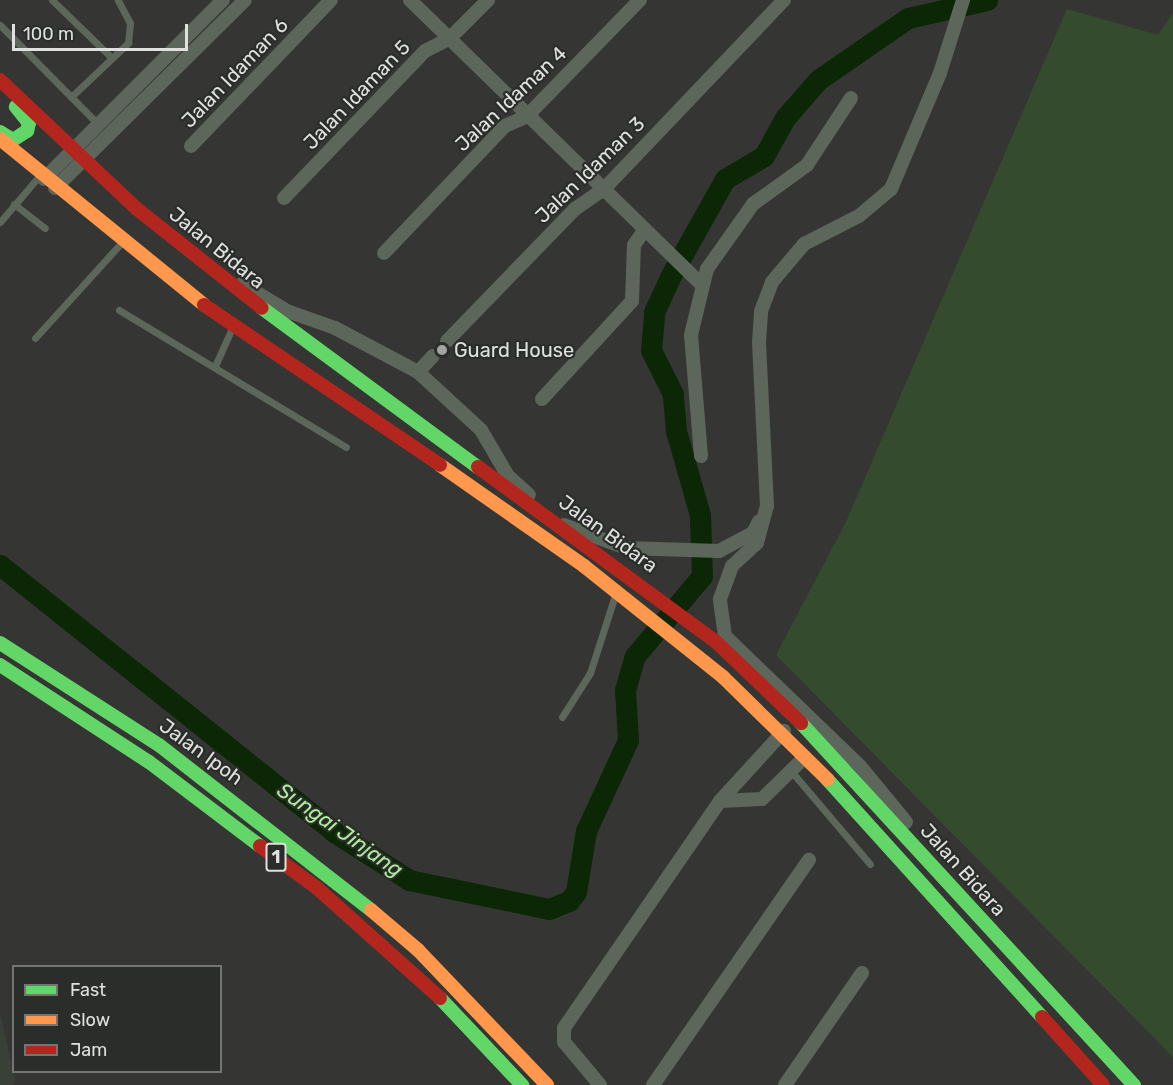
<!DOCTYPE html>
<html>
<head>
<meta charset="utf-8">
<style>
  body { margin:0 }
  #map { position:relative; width:1173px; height:1085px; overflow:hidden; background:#353634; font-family:Rubik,sans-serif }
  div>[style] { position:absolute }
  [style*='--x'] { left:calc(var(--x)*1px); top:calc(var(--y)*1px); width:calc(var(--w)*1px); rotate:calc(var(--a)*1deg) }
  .built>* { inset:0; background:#394037 }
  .green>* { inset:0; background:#344c2d }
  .river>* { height:21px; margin:-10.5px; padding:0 10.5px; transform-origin:10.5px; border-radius:10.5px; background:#0c2706 }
  .lane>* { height:7px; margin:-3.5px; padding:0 3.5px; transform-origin:3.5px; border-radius:3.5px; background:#5d665a }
  .street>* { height:14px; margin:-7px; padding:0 7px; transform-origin:7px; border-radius:7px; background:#5d665a }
  .fast>* { height:14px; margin:-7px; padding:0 7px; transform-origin:7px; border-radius:7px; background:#63d668 }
  .slow>* { height:14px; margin:-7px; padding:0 7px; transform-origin:7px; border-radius:7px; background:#ff974d }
  .jam>* { height:14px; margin:-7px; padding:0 7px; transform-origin:7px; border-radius:7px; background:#b3261e }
  .dots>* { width:16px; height:16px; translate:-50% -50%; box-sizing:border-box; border:3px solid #2a2d29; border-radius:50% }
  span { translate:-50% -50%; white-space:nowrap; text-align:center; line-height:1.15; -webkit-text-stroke:4.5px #2a2d29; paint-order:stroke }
  .shield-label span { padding:2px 4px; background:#2a2d29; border:2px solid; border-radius:4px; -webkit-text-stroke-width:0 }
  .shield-label { font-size:18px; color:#dfe1de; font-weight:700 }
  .street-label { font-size:20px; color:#dfe1de }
  .poi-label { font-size:20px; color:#dfe1de }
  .left { translate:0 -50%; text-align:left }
  .water-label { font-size:21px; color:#b0ec9e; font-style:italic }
  .legend { position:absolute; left:12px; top:965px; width:210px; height:108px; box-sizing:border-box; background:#2a2d29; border:2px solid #727571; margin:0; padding:8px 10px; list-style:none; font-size:18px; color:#dfe1de }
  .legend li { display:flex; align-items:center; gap:12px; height:30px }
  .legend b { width:30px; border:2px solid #727571 }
  .scale { position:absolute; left:12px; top:24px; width:176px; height:27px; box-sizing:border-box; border:3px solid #dfe1de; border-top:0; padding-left:8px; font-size:18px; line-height:21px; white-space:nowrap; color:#dfe1de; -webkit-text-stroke:4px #2a2d29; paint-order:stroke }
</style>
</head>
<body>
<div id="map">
  <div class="built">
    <i style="clip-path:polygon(0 1014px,15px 1079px,12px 1085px,0 1085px)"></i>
  </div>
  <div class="green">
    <i style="clip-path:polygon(1067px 9px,1158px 35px,1173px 13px,1173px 1057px,776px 655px,846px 522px)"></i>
  </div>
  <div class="river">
    <i style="--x:0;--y:565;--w:428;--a:38.6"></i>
    <i style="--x:334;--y:832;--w:89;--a:32.6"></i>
    <i style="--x:409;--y:880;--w:143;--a:11.7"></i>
    <i style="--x:549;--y:909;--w:22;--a:-22"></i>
    <i style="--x:569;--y:901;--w:11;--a:-52"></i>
    <i style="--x:576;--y:892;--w:62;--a:-80.7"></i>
    <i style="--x:586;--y:831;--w:100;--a:-65.2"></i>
    <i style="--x:628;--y:740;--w:50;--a:-93.4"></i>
    <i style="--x:625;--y:690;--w:35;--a:-74"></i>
    <i style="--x:635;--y:656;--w:104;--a:-50.1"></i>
    <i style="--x:702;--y:576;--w:61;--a:-91.9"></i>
    <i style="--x:700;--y:515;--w:87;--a:-105.9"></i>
    <i style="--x:676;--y:431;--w:37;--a:-95"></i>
    <i style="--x:673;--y:394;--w:49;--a:-116.6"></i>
    <i style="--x:651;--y:350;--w:38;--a:-85"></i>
    <i style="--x:654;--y:312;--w:38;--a:-65"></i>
    <i style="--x:670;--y:277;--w:112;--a:-60.7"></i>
    <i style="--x:725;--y:179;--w:45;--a:-30.5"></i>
    <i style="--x:764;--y:156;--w:43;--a:-61.1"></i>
    <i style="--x:785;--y:118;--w:50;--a:-49"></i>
    <i style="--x:818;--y:80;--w:109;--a:-34.6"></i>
    <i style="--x:908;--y:18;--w:81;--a:-12.8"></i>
  </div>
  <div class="lane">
    <i style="--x:52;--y:0;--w:83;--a:44"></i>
    <i style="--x:0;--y:25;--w:141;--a:45.3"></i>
    <i style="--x:71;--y:97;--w:79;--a:-43.5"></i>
    <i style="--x:128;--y:43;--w:20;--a:-84"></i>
    <i style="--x:130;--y:23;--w:26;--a:-118"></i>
    <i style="--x:14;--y:204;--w:39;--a:38"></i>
    <i style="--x:0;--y:222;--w:62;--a:-49.6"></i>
    <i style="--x:119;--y:310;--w:265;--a:31.1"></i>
    <i style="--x:35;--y:338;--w:128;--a:-47.8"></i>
    <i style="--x:215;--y:366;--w:44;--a:-65.8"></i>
    <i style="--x:562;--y:717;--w:52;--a:-57.5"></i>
    <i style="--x:590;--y:673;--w:85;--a:-72.2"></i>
    <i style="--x:791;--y:771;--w:122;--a:49.7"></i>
  </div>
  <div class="street">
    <i style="--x:410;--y:0;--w:407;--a:44.3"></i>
    <i style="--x:191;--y:146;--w:202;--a:-46.2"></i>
    <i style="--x:44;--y:179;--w:253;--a:-45"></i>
    <i style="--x:55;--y:188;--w:267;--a:-44.7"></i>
    <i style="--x:284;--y:198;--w:204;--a:-46.2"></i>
    <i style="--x:425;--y:51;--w:28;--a:-27"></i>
    <i style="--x:450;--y:38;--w:54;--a:-45"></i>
    <i style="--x:384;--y:253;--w:175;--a:-46.4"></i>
    <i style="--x:505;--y:126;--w:24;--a:-24"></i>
    <i style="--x:527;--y:116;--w:162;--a:-45.8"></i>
    <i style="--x:242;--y:284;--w:52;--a:31"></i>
    <i style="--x:287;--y:311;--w:51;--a:19.5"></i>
    <i style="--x:335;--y:328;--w:94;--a:27.9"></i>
    <i style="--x:418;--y:372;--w:86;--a:42.6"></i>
    <i style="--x:481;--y:430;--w:53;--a:59.6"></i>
    <i style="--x:508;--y:476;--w:28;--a:42"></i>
    <i style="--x:447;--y:341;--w:184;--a:-45.9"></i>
    <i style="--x:575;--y:209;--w:35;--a:-35"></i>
    <i style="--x:604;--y:189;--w:261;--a:-46.4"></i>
    <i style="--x:418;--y:372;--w:22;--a:-47"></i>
    <i style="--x:542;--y:399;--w:133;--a:-47.4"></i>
    <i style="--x:632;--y:301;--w:56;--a:-88"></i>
    <i style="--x:634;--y:245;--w:19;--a:-55"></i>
    <i style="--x:701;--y:456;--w:121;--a:-94.7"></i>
    <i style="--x:691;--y:335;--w:68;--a:-76.4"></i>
    <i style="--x:707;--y:269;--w:80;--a:-54.7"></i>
    <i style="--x:753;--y:204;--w:67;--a:-35.8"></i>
    <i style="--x:807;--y:165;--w:80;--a:-56.7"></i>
    <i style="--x:564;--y:525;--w:66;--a:20.4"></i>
    <i style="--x:626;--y:548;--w:93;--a:1.8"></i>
    <i style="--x:719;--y:551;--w:38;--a:-28"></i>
    <i style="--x:753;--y:533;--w:13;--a:-63"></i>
    <i style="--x:720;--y:801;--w:42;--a:-2.7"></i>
    <i style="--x:762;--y:799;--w:60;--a:-44.3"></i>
    <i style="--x:906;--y:822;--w:72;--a:-129.4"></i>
    <i style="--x:860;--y:766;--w:187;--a:-136.1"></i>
    <i style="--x:725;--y:636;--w:37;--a:-98"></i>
    <i style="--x:720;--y:599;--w:35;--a:-70"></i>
    <i style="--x:732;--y:566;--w:34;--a:-43"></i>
    <i style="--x:757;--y:543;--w:38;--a:-75"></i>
    <i style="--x:767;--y:506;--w:164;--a:-92.8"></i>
    <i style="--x:759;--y:342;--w:31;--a:-86"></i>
    <i style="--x:761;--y:311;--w:31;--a:-69"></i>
    <i style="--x:772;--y:282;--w:50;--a:-49.9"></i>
    <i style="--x:804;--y:244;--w:62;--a:-27"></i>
    <i style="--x:859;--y:216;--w:42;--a:-40.2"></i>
    <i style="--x:891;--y:189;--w:126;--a:-67.1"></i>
    <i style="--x:940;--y:73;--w:77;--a:-72.5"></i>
    <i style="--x:600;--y:1085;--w:56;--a:-129.9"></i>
    <i style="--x:564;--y:1042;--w:14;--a:-90"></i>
    <i style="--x:564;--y:1028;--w:275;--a:-55.5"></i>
    <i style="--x:720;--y:801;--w:95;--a:-47.6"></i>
    <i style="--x:653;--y:1085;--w:274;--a:-55.3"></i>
    <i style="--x:785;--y:1085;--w:136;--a:-55.5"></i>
  </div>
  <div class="fast">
    <i style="--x:0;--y:132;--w:15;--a:32"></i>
    <i style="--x:13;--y:140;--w:17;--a:-33"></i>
    <i style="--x:27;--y:131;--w:8;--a:-76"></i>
    <i style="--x:29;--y:123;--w:21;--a:-129"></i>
    <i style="--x:262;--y:308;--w:268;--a:36.4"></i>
    <i style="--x:0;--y:643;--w:189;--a:32.7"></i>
    <i style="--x:159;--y:745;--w:269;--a:37.9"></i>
    <i style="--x:0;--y:665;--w:178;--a:33.1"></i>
    <i style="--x:149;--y:762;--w:139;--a:37.1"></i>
    <i style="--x:801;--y:723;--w:492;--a:47.4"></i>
    <i style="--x:827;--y:779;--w:321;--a:47.9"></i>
    <i style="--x:440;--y:998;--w:120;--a:46.7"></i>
  </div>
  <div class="slow">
    <i style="--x:0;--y:139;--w:263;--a:39.1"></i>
    <i style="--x:440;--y:465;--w:176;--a:35"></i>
    <i style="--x:584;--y:566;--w:178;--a:38.6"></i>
    <i style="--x:723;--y:677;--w:146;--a:44.4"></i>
    <i style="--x:371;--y:910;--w:62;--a:40.4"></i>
    <i style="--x:418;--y:950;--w:187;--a:46.3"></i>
  </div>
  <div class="jam">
    <i style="--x:0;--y:80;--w:188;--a:43.3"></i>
    <i style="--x:137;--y:209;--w:159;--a:38.4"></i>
    <i style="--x:204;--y:305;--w:285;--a:34.1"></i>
    <i style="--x:478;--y:467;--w:294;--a:36.3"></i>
    <i style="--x:715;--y:641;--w:119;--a:43.6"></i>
    <i style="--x:260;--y:846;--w:71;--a:36.4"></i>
    <i style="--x:317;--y:888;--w:165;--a:41.8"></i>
    <i style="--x:1042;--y:1017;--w:91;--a:48.1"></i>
  </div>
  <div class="dots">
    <i style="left:442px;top:350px;background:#a4a5a2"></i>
  </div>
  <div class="shield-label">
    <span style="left:276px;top:857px">1</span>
  </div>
  <div class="street-label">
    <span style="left:235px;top:73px;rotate:-46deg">Jalan Idaman 6</span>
    <span style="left:357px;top:95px;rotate:-46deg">Jalan Idaman 5</span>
    <span style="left:511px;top:99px;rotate:-43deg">Jalan Idaman 4</span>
    <span style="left:590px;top:170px;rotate:-44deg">Jalan Idaman 3</span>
    <span style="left:217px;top:248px;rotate:39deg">Jalan Bidara</span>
    <span style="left:608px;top:534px;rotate:36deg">Jalan Bidara</span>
    <span style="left:201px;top:752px;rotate:36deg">Jalan Ipoh</span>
    <span style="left:963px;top:870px;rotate:48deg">Jalan Bidara</span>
  </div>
  <div class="poi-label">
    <span class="left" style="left:454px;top:350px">Guard House</span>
  </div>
  <div class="water-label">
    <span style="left:340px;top:830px;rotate:35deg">Sungai Jinjang</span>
  </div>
  <ul class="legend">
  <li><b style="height:8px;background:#63d668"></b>Fast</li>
  <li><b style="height:8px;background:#ff974d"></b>Slow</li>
  <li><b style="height:8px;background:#b3261e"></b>Jam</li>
  </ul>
  <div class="scale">100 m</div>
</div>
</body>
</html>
